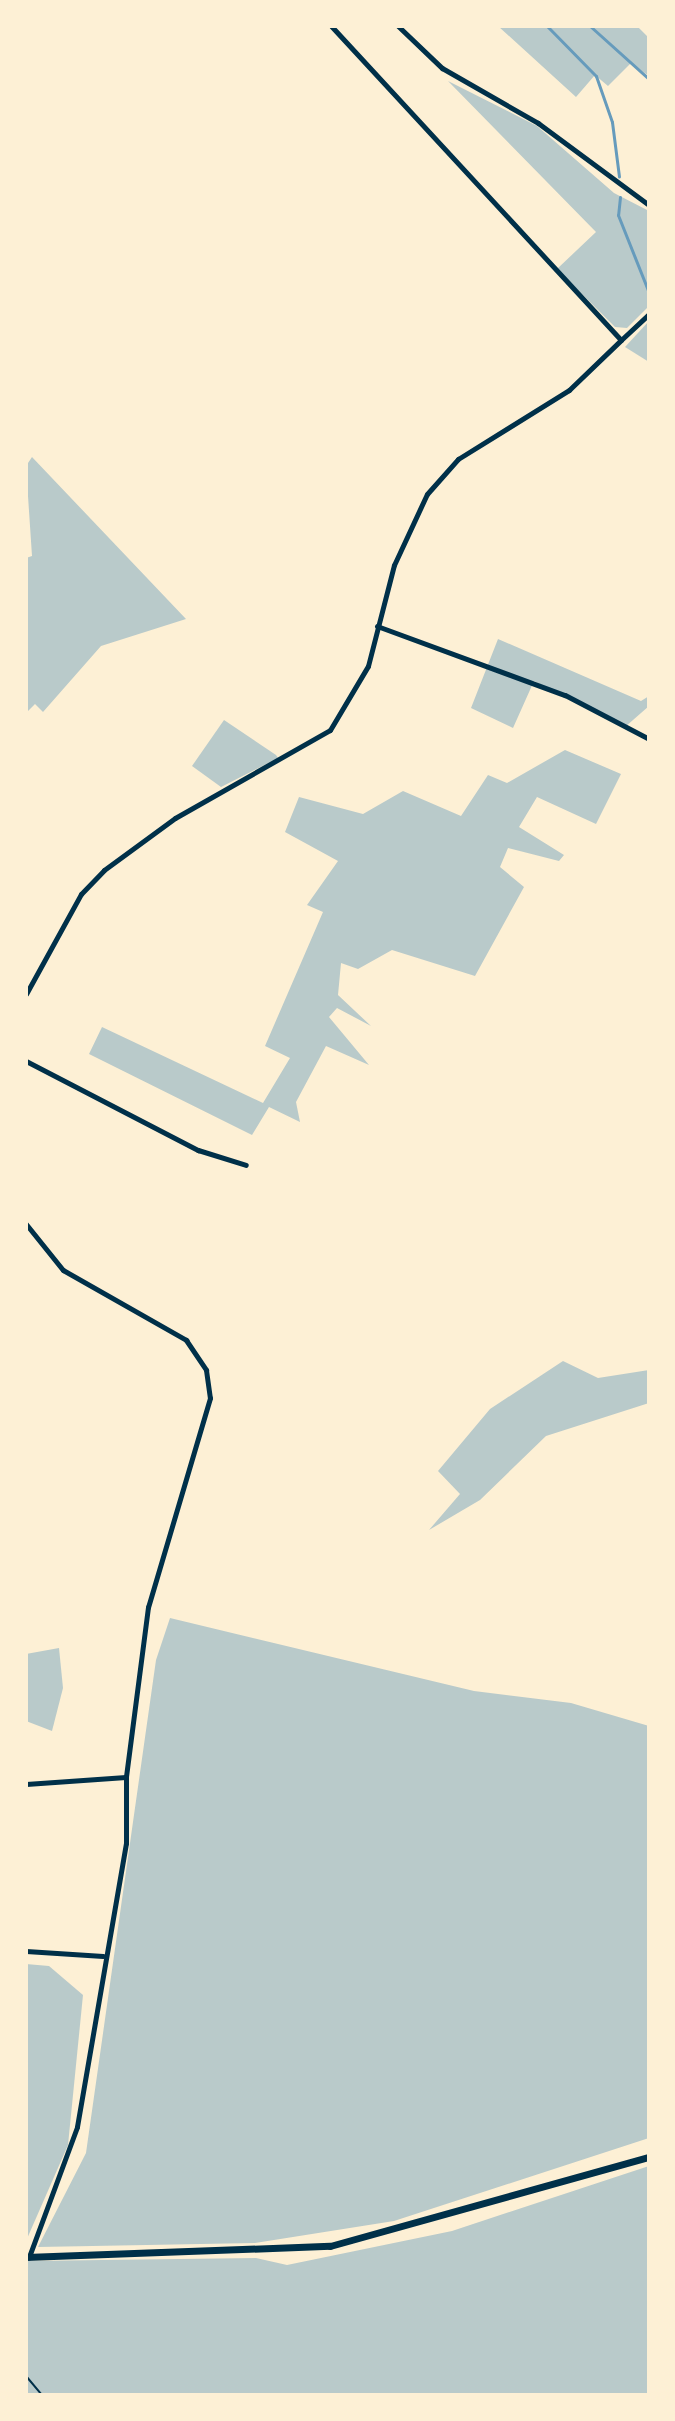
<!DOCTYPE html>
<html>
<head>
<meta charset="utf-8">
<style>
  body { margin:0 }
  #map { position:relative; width:675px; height:2421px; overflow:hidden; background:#fdf0d5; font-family:"Alegreya Sans",sans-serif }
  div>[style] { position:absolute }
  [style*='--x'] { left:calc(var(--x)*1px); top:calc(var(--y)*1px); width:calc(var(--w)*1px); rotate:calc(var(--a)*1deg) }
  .green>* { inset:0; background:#b9caca }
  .stream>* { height:3px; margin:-1.5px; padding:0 1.5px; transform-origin:1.5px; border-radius:1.5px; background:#669bbc }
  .path>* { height:2px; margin:-1px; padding:0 1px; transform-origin:1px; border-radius:1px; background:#003049 }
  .minor>* { height:5px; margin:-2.5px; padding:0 2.5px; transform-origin:2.5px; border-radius:2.5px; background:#003049 }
  .tertiary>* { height:7px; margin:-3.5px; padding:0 3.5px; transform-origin:3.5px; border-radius:3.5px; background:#003049 }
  span { translate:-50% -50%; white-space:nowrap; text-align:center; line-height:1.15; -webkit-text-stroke:6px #fdf0d5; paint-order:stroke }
  .frame { position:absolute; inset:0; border:28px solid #fdf0d5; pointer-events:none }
</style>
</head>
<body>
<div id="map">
  <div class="green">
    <i style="clip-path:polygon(498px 26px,637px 26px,649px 38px,649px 76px,631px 63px,608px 86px,595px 75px,576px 97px)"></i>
    <i style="clip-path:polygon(448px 81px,537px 126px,614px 193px,649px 211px,649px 306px,627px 328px,615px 327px,557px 269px,596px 232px)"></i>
    <i style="clip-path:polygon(649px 321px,649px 362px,625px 347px)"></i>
    <i style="clip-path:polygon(32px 457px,186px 619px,101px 646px,43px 712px,35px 704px,26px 713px,26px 558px,32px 556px,26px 466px)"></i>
    <i style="clip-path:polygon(498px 639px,641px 701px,649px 696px,649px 706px,625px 727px,534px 681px,513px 728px,471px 708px)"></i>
    <i style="clip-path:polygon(224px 720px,276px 755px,278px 758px,221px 787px,192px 766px)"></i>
    <i style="clip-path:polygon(565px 750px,621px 774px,596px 824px,537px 797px,519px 827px,564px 855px,559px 861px,508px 848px,500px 867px,524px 887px,475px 976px,392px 950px,358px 969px,341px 963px,338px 995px,371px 1026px,337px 1008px,329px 1017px,369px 1065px,326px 1046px,296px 1102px,300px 1122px,269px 1107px,252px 1135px,89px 1054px,102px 1027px,263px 1103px,290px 1058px,265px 1046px,323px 912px,307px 905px,338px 861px,285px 832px,299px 797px,363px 814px,403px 791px,461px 816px,488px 775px,507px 783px)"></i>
    <i style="clip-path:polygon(563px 1361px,598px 1378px,649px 1370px,649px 1403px,546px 1436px,480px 1500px,429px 1530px,460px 1494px,438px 1471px,490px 1409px)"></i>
    <i style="clip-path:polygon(170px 1618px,474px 1691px,571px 1703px,649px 1726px,649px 2138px,394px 2221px,255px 2243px,38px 2247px,86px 2153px,156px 1660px)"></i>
    <i style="clip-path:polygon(59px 1648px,63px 1688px,52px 1731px,26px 1721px,26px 1654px)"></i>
    <i style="clip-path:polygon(26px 1964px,49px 1966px,83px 1995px,68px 2145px,26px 2241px)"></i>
    <i style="clip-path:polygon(649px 2166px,649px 2395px,26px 2395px,26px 2261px,256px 2258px,287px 2265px,452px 2231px)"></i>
  </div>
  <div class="stream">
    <i style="--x:547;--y:26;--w:70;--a:45.6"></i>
    <i style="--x:596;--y:76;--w:49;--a:70.8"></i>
    <i style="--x:612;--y:122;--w:55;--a:82.7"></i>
    <i style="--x:590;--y:26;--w:79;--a:41.9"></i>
    <i style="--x:620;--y:197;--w:18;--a:96"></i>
    <i style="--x:618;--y:215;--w:84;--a:68.3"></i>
  </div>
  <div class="path">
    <i style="--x:26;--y:2376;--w:25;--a:50"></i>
  </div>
  <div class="minor">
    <i style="--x:398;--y:26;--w:61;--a:43.7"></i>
    <i style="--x:442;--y:68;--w:111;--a:29.8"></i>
    <i style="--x:538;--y:123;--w:138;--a:36.5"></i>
    <i style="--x:621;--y:340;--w:38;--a:-43"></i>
    <i style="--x:377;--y:626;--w:200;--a:20.2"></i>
    <i style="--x:565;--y:695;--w:95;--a:27.6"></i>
    <i style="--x:26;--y:994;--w:114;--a:-61.2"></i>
    <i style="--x:81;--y:894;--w:33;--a:-46"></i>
    <i style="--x:104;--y:870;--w:88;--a:-36.2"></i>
    <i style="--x:175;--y:818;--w:178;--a:-29.6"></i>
    <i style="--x:330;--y:730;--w:74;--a:-59.3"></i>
    <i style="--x:368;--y:666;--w:104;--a:-75.6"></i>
    <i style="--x:394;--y:565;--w:78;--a:-65.1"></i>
    <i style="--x:427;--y:494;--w:47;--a:-48.5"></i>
    <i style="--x:458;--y:459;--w:131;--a:-31.9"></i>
    <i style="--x:569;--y:390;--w:72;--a:-43.9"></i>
    <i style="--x:621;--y:340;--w:427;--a:-132.7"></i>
    <i style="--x:26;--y:1061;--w:194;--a:27.4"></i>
    <i style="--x:198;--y:1150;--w:50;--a:17.4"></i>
    <i style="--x:26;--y:1224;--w:59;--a:51.2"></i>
    <i style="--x:63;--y:1270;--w:142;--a:29.6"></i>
    <i style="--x:186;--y:1340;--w:36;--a:56"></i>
    <i style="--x:206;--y:1370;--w:28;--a:82"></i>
    <i style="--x:210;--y:1398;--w:218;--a:106.5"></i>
    <i style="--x:148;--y:1607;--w:171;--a:97.4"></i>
    <i style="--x:126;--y:1777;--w:66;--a:90"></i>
    <i style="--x:126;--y:1843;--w:288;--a:99.8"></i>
    <i style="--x:77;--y:2127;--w:139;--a:110.3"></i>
    <i style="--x:26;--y:1784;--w:100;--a:-4"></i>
    <i style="--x:26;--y:1951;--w:77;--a:3.7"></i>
  </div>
  <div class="tertiary">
    <i style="--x:26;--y:2257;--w:304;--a:-2.1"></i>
    <i style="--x:330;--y:2246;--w:331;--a:-15.6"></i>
  </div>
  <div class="frame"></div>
</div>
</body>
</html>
